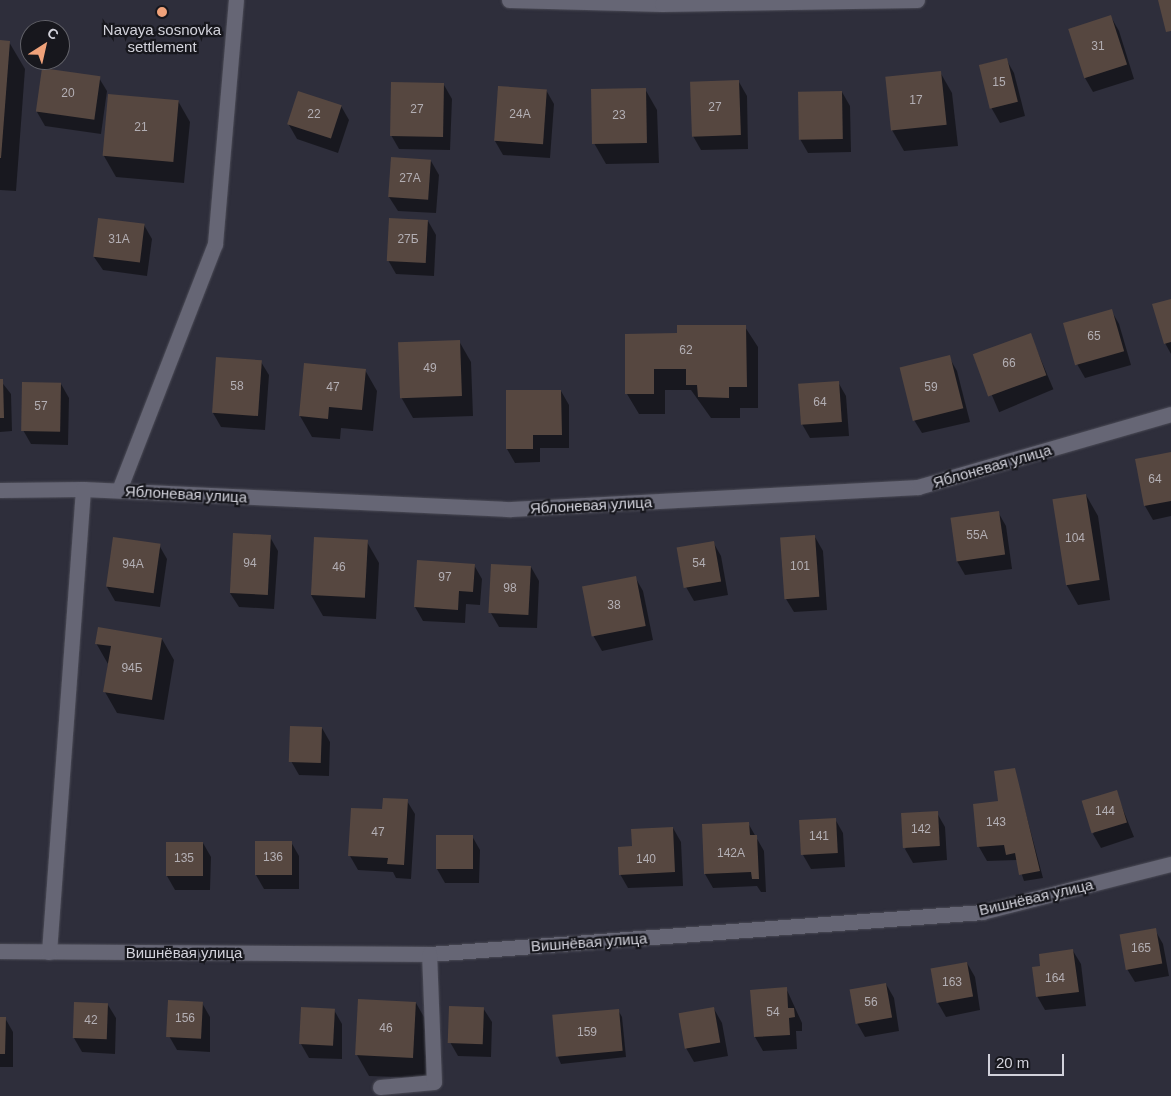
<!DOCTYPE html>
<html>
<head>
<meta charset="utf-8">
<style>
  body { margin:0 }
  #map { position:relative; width:1171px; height:1096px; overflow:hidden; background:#2e2e3b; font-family:Helvetica,sans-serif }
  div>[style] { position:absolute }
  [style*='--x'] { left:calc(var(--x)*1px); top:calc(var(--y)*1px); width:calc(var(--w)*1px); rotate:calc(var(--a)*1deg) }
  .shadow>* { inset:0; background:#0007; transform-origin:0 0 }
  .building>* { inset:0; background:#564740; transform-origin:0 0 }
  .roads { filter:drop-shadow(0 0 1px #4b4b56) drop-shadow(0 0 1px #4b4b56) }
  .minor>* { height:15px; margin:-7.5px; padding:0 7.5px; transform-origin:7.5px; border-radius:7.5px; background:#666675 }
  .dots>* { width:14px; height:14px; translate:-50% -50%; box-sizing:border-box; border:2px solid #17171d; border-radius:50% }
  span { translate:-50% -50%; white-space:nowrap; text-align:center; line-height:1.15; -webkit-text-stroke:4.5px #17171d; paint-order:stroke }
  .number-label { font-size:12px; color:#b3afb4 }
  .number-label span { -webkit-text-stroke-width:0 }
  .poi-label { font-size:15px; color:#d2d2db }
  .street-label { font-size:15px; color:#d2d2db }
  .north { position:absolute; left:20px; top:20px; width:50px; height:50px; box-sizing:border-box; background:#17171d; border:1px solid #626269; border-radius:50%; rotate:35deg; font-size:14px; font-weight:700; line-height:20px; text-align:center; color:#d2d2db }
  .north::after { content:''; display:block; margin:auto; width:18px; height:22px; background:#f0a27a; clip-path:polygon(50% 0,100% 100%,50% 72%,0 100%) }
  .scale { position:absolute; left:988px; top:1054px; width:76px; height:22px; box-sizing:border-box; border:2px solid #d2d2db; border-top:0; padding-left:6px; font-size:15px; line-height:18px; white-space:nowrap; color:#d2d2db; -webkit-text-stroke:4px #17171d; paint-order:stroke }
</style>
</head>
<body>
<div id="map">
  <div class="shadow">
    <i style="clip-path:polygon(1111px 17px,1119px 31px,1134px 79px,1093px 92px,1085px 78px)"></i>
    <i style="clip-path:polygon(0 41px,9px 42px,25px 69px,16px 191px,0 190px)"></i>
    <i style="clip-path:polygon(1006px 59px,1014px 73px,1025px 116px,1000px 123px,992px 109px,981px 65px)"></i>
    <i style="clip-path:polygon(940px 72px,952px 93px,958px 146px,904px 151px,892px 130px)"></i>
    <i style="clip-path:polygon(99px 78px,107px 91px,101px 134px,45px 126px,37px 112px)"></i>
    <i style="clip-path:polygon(739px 82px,747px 96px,748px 149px,701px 150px,693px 136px,691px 83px)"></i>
    <i style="clip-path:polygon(444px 85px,452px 99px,450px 150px,399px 149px,391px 135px)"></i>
    <i style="clip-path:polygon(645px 89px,657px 110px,659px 163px,606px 164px,594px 143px)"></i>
    <i style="clip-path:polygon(546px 90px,554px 104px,550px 158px,503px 155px,495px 141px)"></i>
    <i style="clip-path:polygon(842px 92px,850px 106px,851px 152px,808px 153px,800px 139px)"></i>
    <i style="clip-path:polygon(110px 95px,178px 101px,190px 122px,184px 183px,116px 177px,104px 156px)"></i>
    <i style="clip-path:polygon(341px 106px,349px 120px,338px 153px,297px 139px,289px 125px)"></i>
    <i style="clip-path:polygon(431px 161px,439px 175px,436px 213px,398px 211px,389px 197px)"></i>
    <i style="clip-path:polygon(428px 221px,436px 235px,434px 276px,396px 274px,388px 260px)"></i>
    <i style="clip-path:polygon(144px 225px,152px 239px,147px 276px,103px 270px,94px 257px)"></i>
    <i style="clip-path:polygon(1171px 300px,1171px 354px,1165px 343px)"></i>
    <i style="clip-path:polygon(1111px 310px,1119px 324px,1131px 365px,1085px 378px,1077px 364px)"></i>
    <i style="clip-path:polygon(745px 327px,758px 347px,758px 408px,740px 408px,740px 418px,711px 418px,691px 390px,665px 390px,665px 414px,639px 414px,627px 394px,678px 334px)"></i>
    <i style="left:1030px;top:334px;width:60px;height:59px;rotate:67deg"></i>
    <i style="clip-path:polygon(459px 341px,471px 362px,473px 416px,413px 418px,401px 397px)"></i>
    <i style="clip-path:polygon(949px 357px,957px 371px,970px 422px,922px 433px,914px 420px)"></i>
    <i style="clip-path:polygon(261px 362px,269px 375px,265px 430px,221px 427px,213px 413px)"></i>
    <i style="clip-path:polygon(365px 370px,377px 391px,373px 431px,341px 428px,340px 439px,312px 437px,300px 416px)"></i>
    <i style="clip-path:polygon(0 380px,11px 394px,12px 431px,0 432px)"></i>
    <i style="clip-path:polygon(838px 382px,846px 396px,849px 436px,810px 438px,802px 424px)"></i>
    <i style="clip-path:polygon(61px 384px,69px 398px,68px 445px,31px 444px,23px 430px)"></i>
    <i style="clip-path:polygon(561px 391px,569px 405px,569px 448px,540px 448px,540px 462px,515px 463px,507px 449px)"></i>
    <i style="clip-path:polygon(1171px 454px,1171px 516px,1153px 520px,1145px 506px,1136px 460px)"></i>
    <i style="clip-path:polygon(1086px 495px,1098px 516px,1110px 600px,1078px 605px,1066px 584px)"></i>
    <i style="clip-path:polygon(998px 512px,1006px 526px,1012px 569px,965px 575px,957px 561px)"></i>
    <i style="clip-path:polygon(270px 537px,278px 551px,274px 609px,239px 607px,230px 593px)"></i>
    <i style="clip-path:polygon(815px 537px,823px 551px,827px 610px,794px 612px,786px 599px)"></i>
    <i style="clip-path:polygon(367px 542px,379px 563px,376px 619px,323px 616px,311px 595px)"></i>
    <i style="clip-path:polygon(713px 542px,721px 556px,728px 595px,694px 601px,686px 587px)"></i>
    <i style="clip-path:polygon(159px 545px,167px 559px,160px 607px,115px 601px,107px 587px)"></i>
    <i style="clip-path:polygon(474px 565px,482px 579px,480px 605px,466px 604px,465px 623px,423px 621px,415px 607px)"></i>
    <i style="clip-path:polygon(531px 567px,539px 581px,537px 628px,499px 627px,491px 613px)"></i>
    <i style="clip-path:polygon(635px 577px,643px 591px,653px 640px,602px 651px,594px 637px,584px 588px)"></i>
    <i style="clip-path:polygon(162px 639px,174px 660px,164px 720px,117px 713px,105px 692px,108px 664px,96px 643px)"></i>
    <i style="clip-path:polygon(322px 728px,330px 742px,329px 776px,299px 775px,291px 761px)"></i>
    <i style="clip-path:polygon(1014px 769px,1043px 878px,1024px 881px,1017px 860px,987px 861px,979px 847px,974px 805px,999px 802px)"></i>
    <i style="clip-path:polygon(1116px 792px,1134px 837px,1101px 848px,1093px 834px)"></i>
    <i style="clip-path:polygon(407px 801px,415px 814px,411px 879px,396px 878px,393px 872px,358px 870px,350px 856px,384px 810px)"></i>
    <i style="clip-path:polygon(937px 813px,945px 827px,947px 860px,913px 863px,905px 849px)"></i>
    <i style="clip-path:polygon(835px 819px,843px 833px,845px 867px,811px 869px,803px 855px)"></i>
    <i style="clip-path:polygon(748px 823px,764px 851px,766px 892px,761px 892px,757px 886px,713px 888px,705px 874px,703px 825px)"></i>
    <i style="clip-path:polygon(673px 828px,681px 842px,683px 886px,628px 888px,620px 874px,633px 847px)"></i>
    <i style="clip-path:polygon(437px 836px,472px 836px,480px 850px,479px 883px,445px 883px,437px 869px)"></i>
    <i style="clip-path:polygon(257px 842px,291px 842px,299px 856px,299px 889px,264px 889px,256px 875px)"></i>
    <i style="clip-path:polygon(203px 843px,211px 857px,210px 890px,175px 890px,167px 876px)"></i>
    <i style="clip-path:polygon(1155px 930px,1163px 944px,1169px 976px,1135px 982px,1127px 969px)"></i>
    <i style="clip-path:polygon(1073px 951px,1081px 964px,1086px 1006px,1045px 1010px,1037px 996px,1041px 967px)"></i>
    <i style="clip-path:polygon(967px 963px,975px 977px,980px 1010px,946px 1017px,938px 1003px)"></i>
    <i style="clip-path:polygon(886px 984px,894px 998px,899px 1031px,865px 1037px,857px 1023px)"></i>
    <i style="clip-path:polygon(786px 988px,802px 1023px,802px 1031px,796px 1031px,797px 1049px,763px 1051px,755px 1037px,752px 991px)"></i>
    <i style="clip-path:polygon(75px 1003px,108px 1005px,116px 1018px,115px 1054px,82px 1052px,74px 1038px)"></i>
    <i style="clip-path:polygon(202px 1003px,210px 1017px,210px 1052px,177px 1050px,169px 1036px)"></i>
    <i style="clip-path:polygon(416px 1003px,428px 1024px,426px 1078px,369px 1076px,357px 1055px)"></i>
    <i style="clip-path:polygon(483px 1008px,492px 1022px,491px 1057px,458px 1056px,450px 1042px)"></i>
    <i style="clip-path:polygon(714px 1009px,722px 1023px,728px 1056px,694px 1062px,686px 1048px)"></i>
    <i style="clip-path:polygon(334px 1010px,342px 1024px,342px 1059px,309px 1058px,301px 1044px)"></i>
    <i style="clip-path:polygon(618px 1010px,622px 1017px,626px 1057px,561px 1064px,558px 1057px)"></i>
    <i style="clip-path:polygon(0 1018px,5px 1018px,13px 1032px,13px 1067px,0 1067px)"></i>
  </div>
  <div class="building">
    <i style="clip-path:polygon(1158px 0,1171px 0,1171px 31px,1166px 32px)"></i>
    <i style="left:1111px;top:15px;width:52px;height:45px;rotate:72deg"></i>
    <i style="clip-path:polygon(0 40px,10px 41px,1px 158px,0 158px)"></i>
    <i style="left:1007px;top:58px;width:45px;height:29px;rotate:76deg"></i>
    <i style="left:42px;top:68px;width:59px;height:44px;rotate:8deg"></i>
    <i style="left:941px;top:71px;width:54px;height:56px;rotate:84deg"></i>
    <i style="left:739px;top:80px;width:55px;height:49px;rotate:88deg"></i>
    <i style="left:391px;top:82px;width:53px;height:54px;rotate:1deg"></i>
    <i style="left:498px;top:86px;width:49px;height:55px;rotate:4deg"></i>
    <i style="left:646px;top:88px;width:55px;height:55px;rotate:89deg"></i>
    <i style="left:298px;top:91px;width:46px;height:35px;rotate:18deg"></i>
    <i style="left:842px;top:91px;width:48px;height:44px;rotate:89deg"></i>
    <i style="left:108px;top:94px;width:71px;height:62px;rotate:5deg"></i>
    <i style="left:391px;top:157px;width:40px;height:40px;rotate:4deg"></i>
    <i style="left:98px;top:218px;width:47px;height:39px;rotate:7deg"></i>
    <i style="left:389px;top:218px;width:39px;height:43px;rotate:3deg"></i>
    <i style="clip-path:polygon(1171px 299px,1171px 342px,1164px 344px,1152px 304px)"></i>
    <i style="left:1112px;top:309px;width:44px;height:51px;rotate:74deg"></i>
    <i style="clip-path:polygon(677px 325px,746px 325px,747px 387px,729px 387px,729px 398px,698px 397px,697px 385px,686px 385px,686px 369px,654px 369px,654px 394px,625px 394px,625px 334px,677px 333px)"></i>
    <i style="left:1031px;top:333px;width:45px;height:62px;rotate:70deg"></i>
    <i style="left:460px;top:340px;width:56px;height:62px;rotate:88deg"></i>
    <i style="left:950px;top:355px;width:55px;height:52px;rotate:76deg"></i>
    <i style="left:216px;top:357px;width:46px;height:56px;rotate:4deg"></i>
    <i style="clip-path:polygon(304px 363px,366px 369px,362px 410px,329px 407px,328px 419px,299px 416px)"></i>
    <i style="clip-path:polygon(0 379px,3px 379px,4px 418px,0 418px)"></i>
    <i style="left:839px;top:381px;width:41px;height:41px;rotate:86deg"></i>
    <i style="left:22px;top:382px;width:39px;height:49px;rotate:1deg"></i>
    <i style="clip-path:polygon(506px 390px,561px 390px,562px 435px,533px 435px,533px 449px,506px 449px)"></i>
    <i style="clip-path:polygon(1171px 452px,1171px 501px,1144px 506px,1135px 459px)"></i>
    <i style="left:1086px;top:494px;width:87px;height:34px;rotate:81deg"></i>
    <i style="left:999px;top:511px;width:44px;height:49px;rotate:82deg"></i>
    <i style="left:233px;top:533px;width:38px;height:60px;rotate:3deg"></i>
    <i style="left:815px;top:535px;width:62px;height:35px;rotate:86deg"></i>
    <i style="left:113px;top:537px;width:48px;height:50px;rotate:8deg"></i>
    <i style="left:314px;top:537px;width:54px;height:58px;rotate:3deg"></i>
    <i style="left:714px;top:541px;width:41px;height:38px;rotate:80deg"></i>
    <i style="clip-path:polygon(417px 560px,475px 564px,473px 592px,459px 591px,458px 610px,414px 607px)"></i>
    <i style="left:491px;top:564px;width:40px;height:49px;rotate:3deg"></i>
    <i style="left:636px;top:576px;width:51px;height:55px;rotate:79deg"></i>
    <i style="clip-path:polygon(98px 627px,162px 638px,152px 700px,103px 692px,111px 646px,95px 644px)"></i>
    <i style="left:290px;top:726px;width:32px;height:36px;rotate:2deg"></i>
    <i style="clip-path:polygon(1015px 768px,1040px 871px,1019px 875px,1015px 853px,1006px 855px,1004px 845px,977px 847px,973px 804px,998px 801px,994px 771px)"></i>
    <i style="left:1117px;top:790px;width:34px;height:37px;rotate:73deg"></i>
    <i style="clip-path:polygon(383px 798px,408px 799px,404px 865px,387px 864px,388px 858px,348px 856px,351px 808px,382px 809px)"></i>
    <i style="left:938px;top:811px;width:35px;height:37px;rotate:87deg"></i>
    <i style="left:836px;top:818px;width:35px;height:37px;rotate:87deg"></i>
    <i style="clip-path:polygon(749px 822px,750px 835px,757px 835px,759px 879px,752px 879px,751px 872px,704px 874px,702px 824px)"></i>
    <i style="clip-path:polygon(673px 827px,675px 872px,619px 875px,618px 847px,632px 846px,631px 829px)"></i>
    <i style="left:436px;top:835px;width:37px;height:34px"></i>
    <i style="left:255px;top:841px;width:37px;height:34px"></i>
    <i style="left:166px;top:842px;width:37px;height:34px"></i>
    <i style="left:1156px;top:928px;width:36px;height:37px;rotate:80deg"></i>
    <i style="clip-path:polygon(1073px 949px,1079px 992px,1036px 997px,1032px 967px,1040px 966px,1039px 954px)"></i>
    <i style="left:967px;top:962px;width:35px;height:37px;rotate:80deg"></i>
    <i style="left:886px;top:983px;width:35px;height:37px;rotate:80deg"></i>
    <i style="clip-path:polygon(787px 987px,788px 1008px,794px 1008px,795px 1017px,789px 1018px,790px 1035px,754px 1037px,750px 990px)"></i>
    <i style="left:358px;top:999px;width:58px;height:56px;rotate:3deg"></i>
    <i style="left:168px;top:1000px;width:35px;height:37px;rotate:3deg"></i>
    <i style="left:74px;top:1002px;width:34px;height:36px;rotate:2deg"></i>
    <i style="left:449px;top:1006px;width:35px;height:37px;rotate:2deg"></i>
    <i style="left:301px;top:1007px;width:34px;height:37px;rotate:3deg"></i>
    <i style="left:714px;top:1007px;width:36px;height:36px;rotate:80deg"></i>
    <i style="left:619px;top:1009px;width:42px;height:67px;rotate:85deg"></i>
    <i style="clip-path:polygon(0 1017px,6px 1017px,5px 1054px,0 1054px)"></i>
  </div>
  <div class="roads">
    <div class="minor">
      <i style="--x:509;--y:0;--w:153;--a:1.5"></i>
      <i style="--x:662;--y:4;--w:255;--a:-0.9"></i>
      <i style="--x:0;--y:490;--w:83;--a:-0.7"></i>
      <i style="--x:83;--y:489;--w:428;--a:2.7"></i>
      <i style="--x:511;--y:509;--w:408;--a:-3.1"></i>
      <i style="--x:918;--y:487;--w:263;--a:-16.1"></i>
      <i style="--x:119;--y:490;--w:264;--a:-68.7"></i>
      <i style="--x:215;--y:244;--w:245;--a:-85.1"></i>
      <i style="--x:0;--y:951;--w:429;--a:0.4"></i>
      <i style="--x:429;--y:954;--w:555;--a:-4.34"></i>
      <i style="--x:982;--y:912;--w:195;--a:-14.3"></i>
      <i style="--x:49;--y:952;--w:464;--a:-85.8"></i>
      <i style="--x:380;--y:1087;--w:54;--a:-5.3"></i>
      <i style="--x:434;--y:1082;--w:128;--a:-92.2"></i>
    </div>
  </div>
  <div class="dots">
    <i style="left:162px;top:12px;background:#f0a27a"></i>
  </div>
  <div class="number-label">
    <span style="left:1098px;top:47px">31</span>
    <span style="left:999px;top:83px">15</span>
    <span style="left:68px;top:94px">20</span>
    <span style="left:916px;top:101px">17</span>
    <span style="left:715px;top:108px">27</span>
    <span style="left:417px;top:110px">27</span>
    <span style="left:314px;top:115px">22</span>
    <span style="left:520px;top:115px">24А</span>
    <span style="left:619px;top:116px">23</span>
    <span style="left:141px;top:128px">21</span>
    <span style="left:410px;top:179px">27А</span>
    <span style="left:119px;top:240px">31А</span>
    <span style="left:408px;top:240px">27Б</span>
    <span style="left:1094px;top:337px">65</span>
    <span style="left:686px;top:351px">62</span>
    <span style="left:1009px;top:364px">66</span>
    <span style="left:430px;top:369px">49</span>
    <span style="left:237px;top:387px">58</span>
    <span style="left:333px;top:388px">47</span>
    <span style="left:931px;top:388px">59</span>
    <span style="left:820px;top:403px">64</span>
    <span style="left:41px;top:407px">57</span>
    <span style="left:1155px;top:480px">64</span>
    <span style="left:977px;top:536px">55А</span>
    <span style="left:1075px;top:539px">104</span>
    <span style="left:250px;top:564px">94</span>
    <span style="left:699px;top:564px">54</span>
    <span style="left:133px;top:565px">94А</span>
    <span style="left:800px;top:567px">101</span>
    <span style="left:339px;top:568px">46</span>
    <span style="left:445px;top:578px">97</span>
    <span style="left:510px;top:589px">98</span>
    <span style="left:614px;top:606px">38</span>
    <span style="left:132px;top:669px">94Б</span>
    <span style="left:1105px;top:812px">144</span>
    <span style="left:996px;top:823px">143</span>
    <span style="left:921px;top:830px">142</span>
    <span style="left:378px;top:833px">47</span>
    <span style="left:819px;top:837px">141</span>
    <span style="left:731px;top:854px">142А</span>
    <span style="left:273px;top:858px">136</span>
    <span style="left:184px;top:859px">135</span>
    <span style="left:646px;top:860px">140</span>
    <span style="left:1141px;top:949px">165</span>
    <span style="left:1055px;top:979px">164</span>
    <span style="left:952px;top:983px">163</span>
    <span style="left:871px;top:1003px">56</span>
    <span style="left:773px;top:1013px">54</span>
    <span style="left:185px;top:1019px">156</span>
    <span style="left:91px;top:1021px">42</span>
    <span style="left:386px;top:1029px">46</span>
    <span style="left:587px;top:1033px">159</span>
  </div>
  <div class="poi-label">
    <span style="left:162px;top:38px">Navaya sosnovka<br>settlement</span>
  </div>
  <div class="street-label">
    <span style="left:992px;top:466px;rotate:-16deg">Яблоневая улица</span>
    <span style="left:186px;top:494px;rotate:3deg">Яблоневая улица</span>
    <span style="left:591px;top:505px;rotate:-3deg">Яблоневая улица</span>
    <span style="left:1036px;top:897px;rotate:-13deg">Вишнёвая улица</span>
    <span style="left:589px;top:942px;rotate:-4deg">Вишнёвая улица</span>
    <span style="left:184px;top:953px">Вишнёвая улица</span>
  </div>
  <div class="north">С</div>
  <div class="scale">20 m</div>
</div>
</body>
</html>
